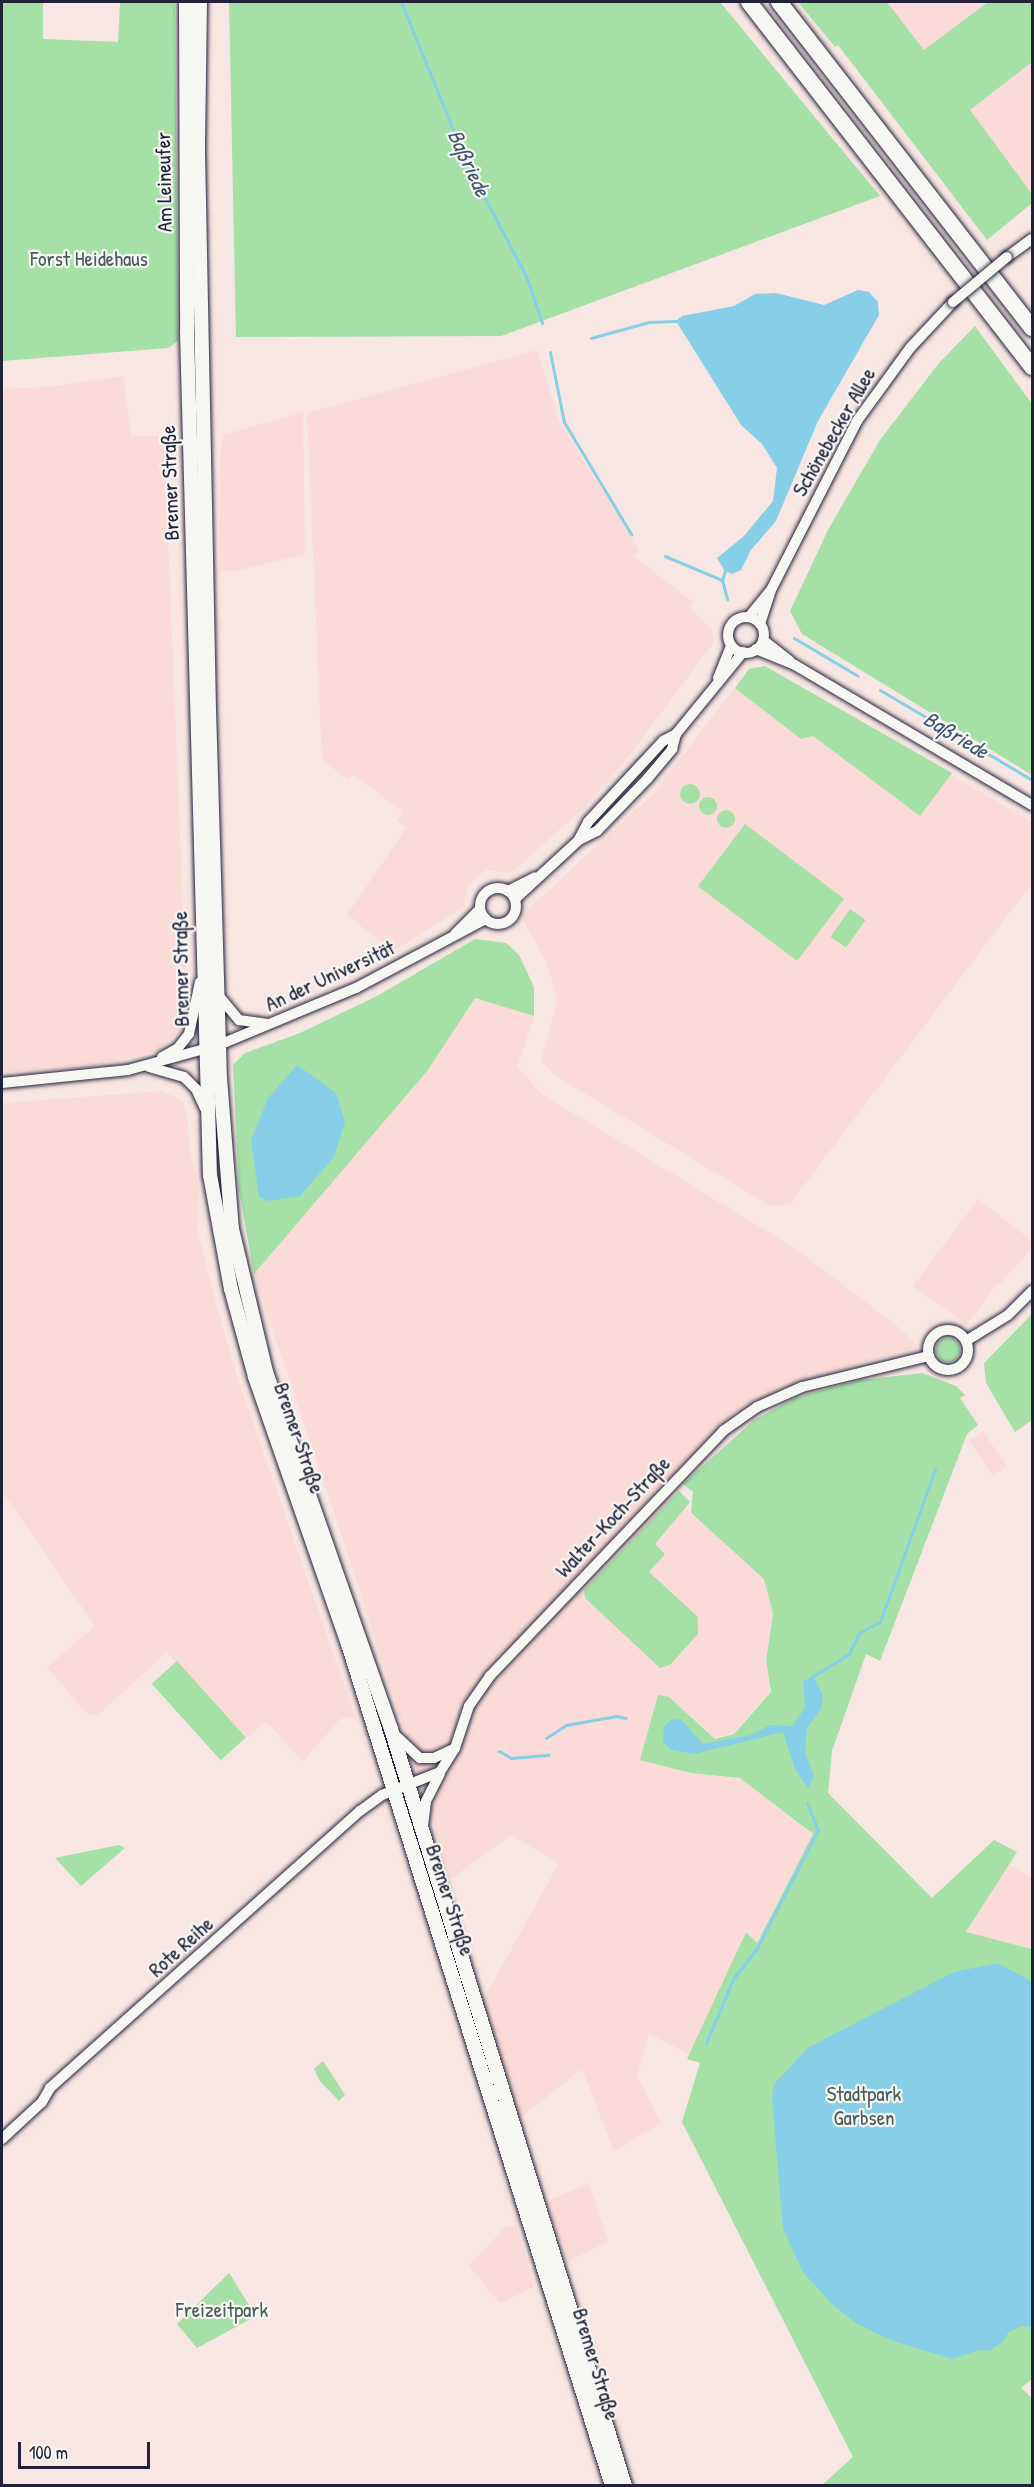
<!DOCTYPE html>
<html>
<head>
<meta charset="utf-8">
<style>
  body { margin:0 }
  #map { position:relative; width:1034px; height:2487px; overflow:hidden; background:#f8e6e3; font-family:"Patrick Hand",sans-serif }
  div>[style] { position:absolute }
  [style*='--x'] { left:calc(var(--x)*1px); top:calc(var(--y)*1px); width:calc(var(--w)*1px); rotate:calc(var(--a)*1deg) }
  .built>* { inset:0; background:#fadbd8; transform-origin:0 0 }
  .green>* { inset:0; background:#a5e0a6; transform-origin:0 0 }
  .round { border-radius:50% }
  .water>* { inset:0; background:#87cfe8 }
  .stream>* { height:3px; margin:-1.5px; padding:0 1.5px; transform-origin:1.5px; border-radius:1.5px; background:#87cfe8 }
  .roads { filter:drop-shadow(0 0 2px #22223b) drop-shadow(0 0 2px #22223b) }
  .minor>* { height:10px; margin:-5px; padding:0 5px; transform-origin:5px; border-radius:5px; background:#f6f6f2 }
  .minor>.ring { margin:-5px; padding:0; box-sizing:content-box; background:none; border:10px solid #f6f6f2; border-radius:50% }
  .major>* { height:14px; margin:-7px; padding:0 7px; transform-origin:7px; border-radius:7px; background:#f6f6f2 }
  .highway>* { height:16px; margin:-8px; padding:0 8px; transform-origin:8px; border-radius:8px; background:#f6f6f2 }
  .bridges { filter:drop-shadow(0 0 2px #22223b) drop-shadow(0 0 2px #22223b) }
  .minor-bridge>* { height:10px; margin:-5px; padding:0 5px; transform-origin:5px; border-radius:5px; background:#f6f6f2 }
  span { translate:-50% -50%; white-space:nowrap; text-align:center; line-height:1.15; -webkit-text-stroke:4.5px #f6f6f2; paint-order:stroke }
  .street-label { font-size:21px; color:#22223b }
  .park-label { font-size:21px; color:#495b5b }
  .water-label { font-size:22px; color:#40566f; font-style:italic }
  .frame { position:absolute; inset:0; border:3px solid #22223b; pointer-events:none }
  .scale { position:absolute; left:18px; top:2442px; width:132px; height:27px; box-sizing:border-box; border:3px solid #22223b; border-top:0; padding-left:8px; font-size:18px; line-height:21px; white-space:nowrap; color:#22223b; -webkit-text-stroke:4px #f6f6f2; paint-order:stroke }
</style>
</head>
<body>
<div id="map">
  <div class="built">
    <i style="clip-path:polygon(887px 2px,1032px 2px,1032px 194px,924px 50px)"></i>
    <i style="clip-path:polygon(537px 350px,559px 421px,639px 550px,633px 556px,693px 602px,689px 608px,712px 630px,714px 642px,623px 764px,579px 812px,511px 873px,485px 870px,468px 885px,464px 907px,393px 951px,347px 915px,406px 828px,397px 821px,403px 812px,353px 774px,348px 780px,322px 760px,307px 413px)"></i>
    <i style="clip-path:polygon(123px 376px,131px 436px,164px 436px,187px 1008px,181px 1029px,158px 1051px,83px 1068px,2px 1072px,2px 389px,50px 387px)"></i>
    <i style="clip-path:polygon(303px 412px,305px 554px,236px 571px,220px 570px,220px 456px,223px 435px)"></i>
    <i style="clip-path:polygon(765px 666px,1032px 822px,1032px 883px,790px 1204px,770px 1206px,556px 1076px,541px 1061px,557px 1001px,547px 963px,521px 916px,653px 794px,749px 669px)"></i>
    <i style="clip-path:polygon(475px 998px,534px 1016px,517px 1067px,542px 1094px,796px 1249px,896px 1325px,919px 1347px,813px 1377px,734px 1413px,661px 1487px,764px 1579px,773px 1614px,765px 1659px,770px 1692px,734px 1733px,715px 1738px,669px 1697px,658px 1696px,691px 1773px,741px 1779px,813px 1835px,756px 1942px,746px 1932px,691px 2055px,649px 2034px,637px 2075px,661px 2123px,614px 2151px,582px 2069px,520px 2118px,483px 2000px,559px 1863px,511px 1835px,451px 1879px,355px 1576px,254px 1274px,428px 1070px)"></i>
    <i style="clip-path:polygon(163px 1091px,182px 1101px,187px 1113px,190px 1152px,199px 1185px,198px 1233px,214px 1296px,237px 1376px,355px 1716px,340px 1719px,303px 1761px,266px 1722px,246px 1738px,167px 1652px,97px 1716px,86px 1713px,47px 1667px,95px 1626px,2px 1491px,2px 1388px,5px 1385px,2px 1381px,2px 1103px)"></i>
    <i style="clip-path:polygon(978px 1199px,1032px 1241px,1032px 1248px,1000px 1284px,996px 1284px,967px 1325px,913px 1286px)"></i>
    <i style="left:983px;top:1431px;width:43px;height:17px;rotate:56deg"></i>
    <i style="clip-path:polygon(1009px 1864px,1032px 1878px,1032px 1949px,966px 1933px)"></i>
    <i style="clip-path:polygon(589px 2183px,608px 2241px,567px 2262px,546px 2202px)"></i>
    <i style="clip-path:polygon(506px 2226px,517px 2226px,534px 2287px,500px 2303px,469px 2266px)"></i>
  </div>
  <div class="green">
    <i style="clip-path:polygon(2px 2px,43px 2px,43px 39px,118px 42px,120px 2px,175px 2px,178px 341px,168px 348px,2px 361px)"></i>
    <i style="clip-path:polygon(229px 2px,720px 2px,880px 196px,501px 336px,236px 337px)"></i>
    <i style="clip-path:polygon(798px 2px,887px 2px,924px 50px,988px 2px,1032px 2px,1032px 62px,970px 110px,1032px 194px,1032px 203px,987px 240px,838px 45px,835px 47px)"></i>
    <i style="clip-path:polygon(975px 326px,1032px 404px,1032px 775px,802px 634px,790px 611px,828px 530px,880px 440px,939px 363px)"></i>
    <i style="clip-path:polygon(765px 666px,952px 773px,920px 816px,813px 736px,801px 739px,735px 688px,749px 669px)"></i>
    <i class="round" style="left:680px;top:784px;width:20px;height:20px"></i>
    <i class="round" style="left:699px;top:797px;width:18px;height:18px"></i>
    <i class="round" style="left:717px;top:810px;width:18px;height:18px"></i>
    <i style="left:745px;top:824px;width:124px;height:78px;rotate:37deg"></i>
    <i style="left:850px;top:909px;width:19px;height:34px;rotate:35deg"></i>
    <i style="clip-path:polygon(475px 939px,506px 943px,519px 955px,534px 987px,534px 1016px,475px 998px,428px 1070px,254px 1274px,239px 1190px,233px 1065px,245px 1053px,300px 1033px,377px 996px)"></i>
    <i style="clip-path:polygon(1032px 1314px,1032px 1420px,1015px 1432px,986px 1383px,984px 1363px)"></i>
    <i class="round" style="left:936px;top:1338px;width:24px;height:24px"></i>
    <i style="clip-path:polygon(922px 1373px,956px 1386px,965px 1395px,960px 1398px,978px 1425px,967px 1434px,880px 1661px,866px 1654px,832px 1751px,828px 1793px,932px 1898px,994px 1840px,1017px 1852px,966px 1932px,1032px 1949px,1032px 2379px,1021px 2388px,1032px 2398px,1032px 2485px,822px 2485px,853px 2457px,682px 2122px,700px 2063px,687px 2059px,746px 1932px,757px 1943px,813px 1834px,740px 1778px,691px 1773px,640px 1760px,658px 1695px,669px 1697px,715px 1739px,734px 1734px,771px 1692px,766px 1660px,773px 1614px,764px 1579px,691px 1513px,693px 1492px,683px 1484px,754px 1420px,797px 1397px,860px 1380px)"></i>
    <i style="clip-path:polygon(679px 1491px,690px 1502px,655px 1544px,665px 1554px,649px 1572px,698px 1617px,698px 1634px,670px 1665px,660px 1668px,585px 1598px,584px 1590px)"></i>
    <i style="left:177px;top:1661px;width:103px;height:34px;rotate:48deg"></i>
    <i style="clip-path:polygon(119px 1845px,125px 1848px,81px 1886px,55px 1858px)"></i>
    <i style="clip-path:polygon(323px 2061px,345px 2095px,339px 2101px,320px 2081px,314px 2069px)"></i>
    <i style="clip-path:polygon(229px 2273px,256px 2316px,197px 2348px,177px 2324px)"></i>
  </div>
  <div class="water">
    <i style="clip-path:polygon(858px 290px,869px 292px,878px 302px,879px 315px,818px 421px,776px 521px,751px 550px,741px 570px,732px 574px,725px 571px,717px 558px,744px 536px,773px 501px,777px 468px,762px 444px,741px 425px,676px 321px,682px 316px,734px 306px,755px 294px,776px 293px,824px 305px)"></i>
    <i style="clip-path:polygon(297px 1065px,336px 1093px,345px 1122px,334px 1157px,300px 1196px,268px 1201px,259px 1197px,251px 1140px,268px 1098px)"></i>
    <i style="clip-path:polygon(813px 1676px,823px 1695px,821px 1709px,807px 1728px,805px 1752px,814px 1776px,808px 1788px,795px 1769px,783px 1732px,694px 1754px,671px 1750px,663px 1742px,664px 1727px,671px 1720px,681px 1719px,703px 1744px,751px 1735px,770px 1725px,792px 1726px,805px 1708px,803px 1681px)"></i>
    <i style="clip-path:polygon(998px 1963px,1032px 1982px,1032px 2327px,1021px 2326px,1008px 2333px,1003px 2342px,989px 2351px,979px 2350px,953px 2359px,893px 2341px,857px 2324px,832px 2304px,803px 2272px,783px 2229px,772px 2096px,774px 2084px,809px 2047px,954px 1972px)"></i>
  </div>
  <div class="stream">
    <i style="--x:401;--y:2;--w:177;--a:67.8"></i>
    <i style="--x:468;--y:166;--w:124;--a:62.2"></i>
    <i style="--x:526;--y:276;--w:50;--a:71.2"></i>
    <i style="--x:591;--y:338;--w:60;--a:-15.4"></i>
    <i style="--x:649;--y:322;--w:27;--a:-2"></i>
    <i style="--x:550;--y:352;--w:71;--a:78.7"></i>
    <i style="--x:564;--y:422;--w:131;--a:59.1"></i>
    <i style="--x:665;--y:556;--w:62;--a:22.8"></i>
    <i style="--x:722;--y:580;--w:20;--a:75"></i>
    <i style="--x:722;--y:580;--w:9;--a:-72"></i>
    <i style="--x:794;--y:638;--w:74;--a:30.7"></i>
    <i style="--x:880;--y:690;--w:177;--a:30.6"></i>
    <i style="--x:813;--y:1676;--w:42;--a:-31.4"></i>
    <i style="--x:849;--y:1654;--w:23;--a:-65"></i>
    <i style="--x:859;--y:1633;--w:24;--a:-28"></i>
    <i style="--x:880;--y:1622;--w:163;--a:-70.2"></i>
    <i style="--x:546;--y:1738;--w:24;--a:-33"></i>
    <i style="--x:566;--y:1725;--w:51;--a:-10.2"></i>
    <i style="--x:616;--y:1716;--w:10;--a:11"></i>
    <i style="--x:499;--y:1751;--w:14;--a:30"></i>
    <i style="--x:511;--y:1758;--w:38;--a:-5"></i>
    <i style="--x:706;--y:2043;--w:69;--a:-67.1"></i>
    <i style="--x:733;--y:1979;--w:39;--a:-52"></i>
    <i style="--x:757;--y:1948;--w:133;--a:-62.7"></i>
    <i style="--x:818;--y:1830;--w:29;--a:-112"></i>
  </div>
  <div class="roads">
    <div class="minor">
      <i style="--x:1007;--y:257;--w:31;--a:-36"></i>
      <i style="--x:749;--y:617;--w:32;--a:-51"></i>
      <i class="ring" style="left:728px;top:617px;width:26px;height:26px"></i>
      <i style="--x:760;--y:624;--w:36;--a:-72"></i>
      <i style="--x:771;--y:590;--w:190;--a:-63"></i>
      <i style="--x:857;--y:421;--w:90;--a:-54"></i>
      <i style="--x:910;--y:348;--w:63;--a:-46.9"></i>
      <i style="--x:763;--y:640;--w:34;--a:38"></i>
      <i style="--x:756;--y:649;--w:42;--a:22.3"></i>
      <i style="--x:795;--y:665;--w:275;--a:30.6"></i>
      <i style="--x:718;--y:678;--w:35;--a:-68"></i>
      <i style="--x:579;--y:839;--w:19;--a:-62"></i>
      <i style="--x:588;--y:822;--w:110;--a:-47.2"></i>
      <i style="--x:663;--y:741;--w:15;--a:-28"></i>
      <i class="ring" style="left:480px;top:888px;width:26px;height:26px"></i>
      <i style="--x:508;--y:891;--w:30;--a:-27"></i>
      <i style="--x:515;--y:899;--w:87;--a:-42.7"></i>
      <i style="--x:579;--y:840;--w:20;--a:-27"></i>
      <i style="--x:597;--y:831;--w:74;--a:-46.1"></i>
      <i style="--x:648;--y:778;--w:38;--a:-50"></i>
      <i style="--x:672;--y:749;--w:16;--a:-75"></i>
      <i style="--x:676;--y:734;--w:106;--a:-50.7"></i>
      <i style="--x:455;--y:934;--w:35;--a:-45"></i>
      <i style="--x:218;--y:995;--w:33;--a:50"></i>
      <i style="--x:239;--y:1020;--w:29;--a:8"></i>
      <i style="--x:162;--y:1057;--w:18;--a:-29"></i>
      <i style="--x:178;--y:1048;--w:18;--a:-52"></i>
      <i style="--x:189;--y:1034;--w:53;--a:-78.1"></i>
      <i style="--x:149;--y:1067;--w:36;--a:16"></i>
      <i style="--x:184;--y:1077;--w:17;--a:45"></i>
      <i style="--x:196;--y:1089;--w:21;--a:65"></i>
      <i style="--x:2;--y:1083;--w:127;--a:-5.9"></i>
      <i style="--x:128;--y:1070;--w:94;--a:-15.4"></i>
      <i style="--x:219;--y:1045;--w:148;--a:-22.6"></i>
      <i style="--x:356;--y:988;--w:147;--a:-28"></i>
      <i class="ring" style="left:928px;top:1330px;width:30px;height:30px"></i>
      <i style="--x:966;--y:1341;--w:49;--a:-31.8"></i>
      <i style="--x:1008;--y:1315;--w:34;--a:-45"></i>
      <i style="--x:395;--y:1735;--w:34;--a:43"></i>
      <i style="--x:420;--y:1758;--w:14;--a:0"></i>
      <i style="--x:434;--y:1758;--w:23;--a:-25"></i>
      <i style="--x:423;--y:1826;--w:25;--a:-83"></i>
      <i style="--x:426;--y:1801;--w:31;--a:-63"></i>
      <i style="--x:2;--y:2139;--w:54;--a:-42.8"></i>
      <i style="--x:42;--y:2102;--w:16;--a:-60"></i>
      <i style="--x:50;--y:2088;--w:416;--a:-41.8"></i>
      <i style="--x:360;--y:1811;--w:27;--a:-36"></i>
      <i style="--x:382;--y:1795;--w:62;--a:-21.6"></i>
      <i style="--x:440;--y:1772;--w:28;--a:-58"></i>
      <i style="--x:455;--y:1748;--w:44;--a:-71.6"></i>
      <i style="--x:469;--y:1706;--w:37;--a:-55"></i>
      <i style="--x:490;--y:1676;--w:338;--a:-46.4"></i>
      <i style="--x:723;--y:1431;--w:42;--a:-35.2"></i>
      <i style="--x:757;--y:1407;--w:49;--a:-24"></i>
      <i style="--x:802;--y:1387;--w:131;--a:-13.7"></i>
    </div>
    <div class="major">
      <i style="--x:186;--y:2;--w:330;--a:89.8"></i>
      <i style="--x:187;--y:332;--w:843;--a:88.44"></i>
      <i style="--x:210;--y:1175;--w:116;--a:79.6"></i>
      <i style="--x:231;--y:1289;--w:91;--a:74.7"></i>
      <i style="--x:255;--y:1377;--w:283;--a:70.8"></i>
      <i style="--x:348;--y:1644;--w:882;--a:72.59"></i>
      <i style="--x:200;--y:2;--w:150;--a:90.8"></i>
      <i style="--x:198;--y:152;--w:557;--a:88.87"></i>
      <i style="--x:209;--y:709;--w:369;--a:88.3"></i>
      <i style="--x:220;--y:1078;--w:151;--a:85.5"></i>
      <i style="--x:232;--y:1229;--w:147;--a:76.6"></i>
      <i style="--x:266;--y:1372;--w:378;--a:70.7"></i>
      <i style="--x:391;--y:1729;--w:792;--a:72.82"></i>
    </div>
    <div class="highway">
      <i style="--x:749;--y:2;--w:462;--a:52.2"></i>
      <i style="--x:779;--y:2;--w:413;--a:52.2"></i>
    </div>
  </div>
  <div class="bridges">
    <div class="minor-bridge">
      <i style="--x:953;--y:302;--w:70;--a:-39.8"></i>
    </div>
  </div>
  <div class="street-label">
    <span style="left:164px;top:182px;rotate:-91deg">Am Leineufer</span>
    <span style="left:834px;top:432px;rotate:-60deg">Schönebecker Allee</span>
    <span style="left:170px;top:483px;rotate:-92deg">Bremer Straße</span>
    <span style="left:181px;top:969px;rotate:-91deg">Bremer Straße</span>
    <span style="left:330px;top:976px;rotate:-25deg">An der Universität</span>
    <span style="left:299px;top:1438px;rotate:71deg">Bremer Straße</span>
    <span style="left:613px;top:1517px;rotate:-47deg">Walter-Koch-Straße</span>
    <span style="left:450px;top:1900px;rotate:72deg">Bremer Straße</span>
    <span style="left:181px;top:1947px;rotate:-42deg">Rote Reihe</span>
    <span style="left:596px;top:2364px;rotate:73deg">Bremer Straße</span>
  </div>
  <div class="park-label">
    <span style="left:89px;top:259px">Forst Heidehaus</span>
    <span style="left:864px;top:2106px">Stadtpark<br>Garbsen</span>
    <span style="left:222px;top:2310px">Freizeitpark</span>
  </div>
  <div class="water-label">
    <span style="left:469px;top:163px;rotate:65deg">Baßriede</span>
    <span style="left:956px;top:735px;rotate:31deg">Baßriede</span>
  </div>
  <div class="frame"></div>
  <div class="scale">100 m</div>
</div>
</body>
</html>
